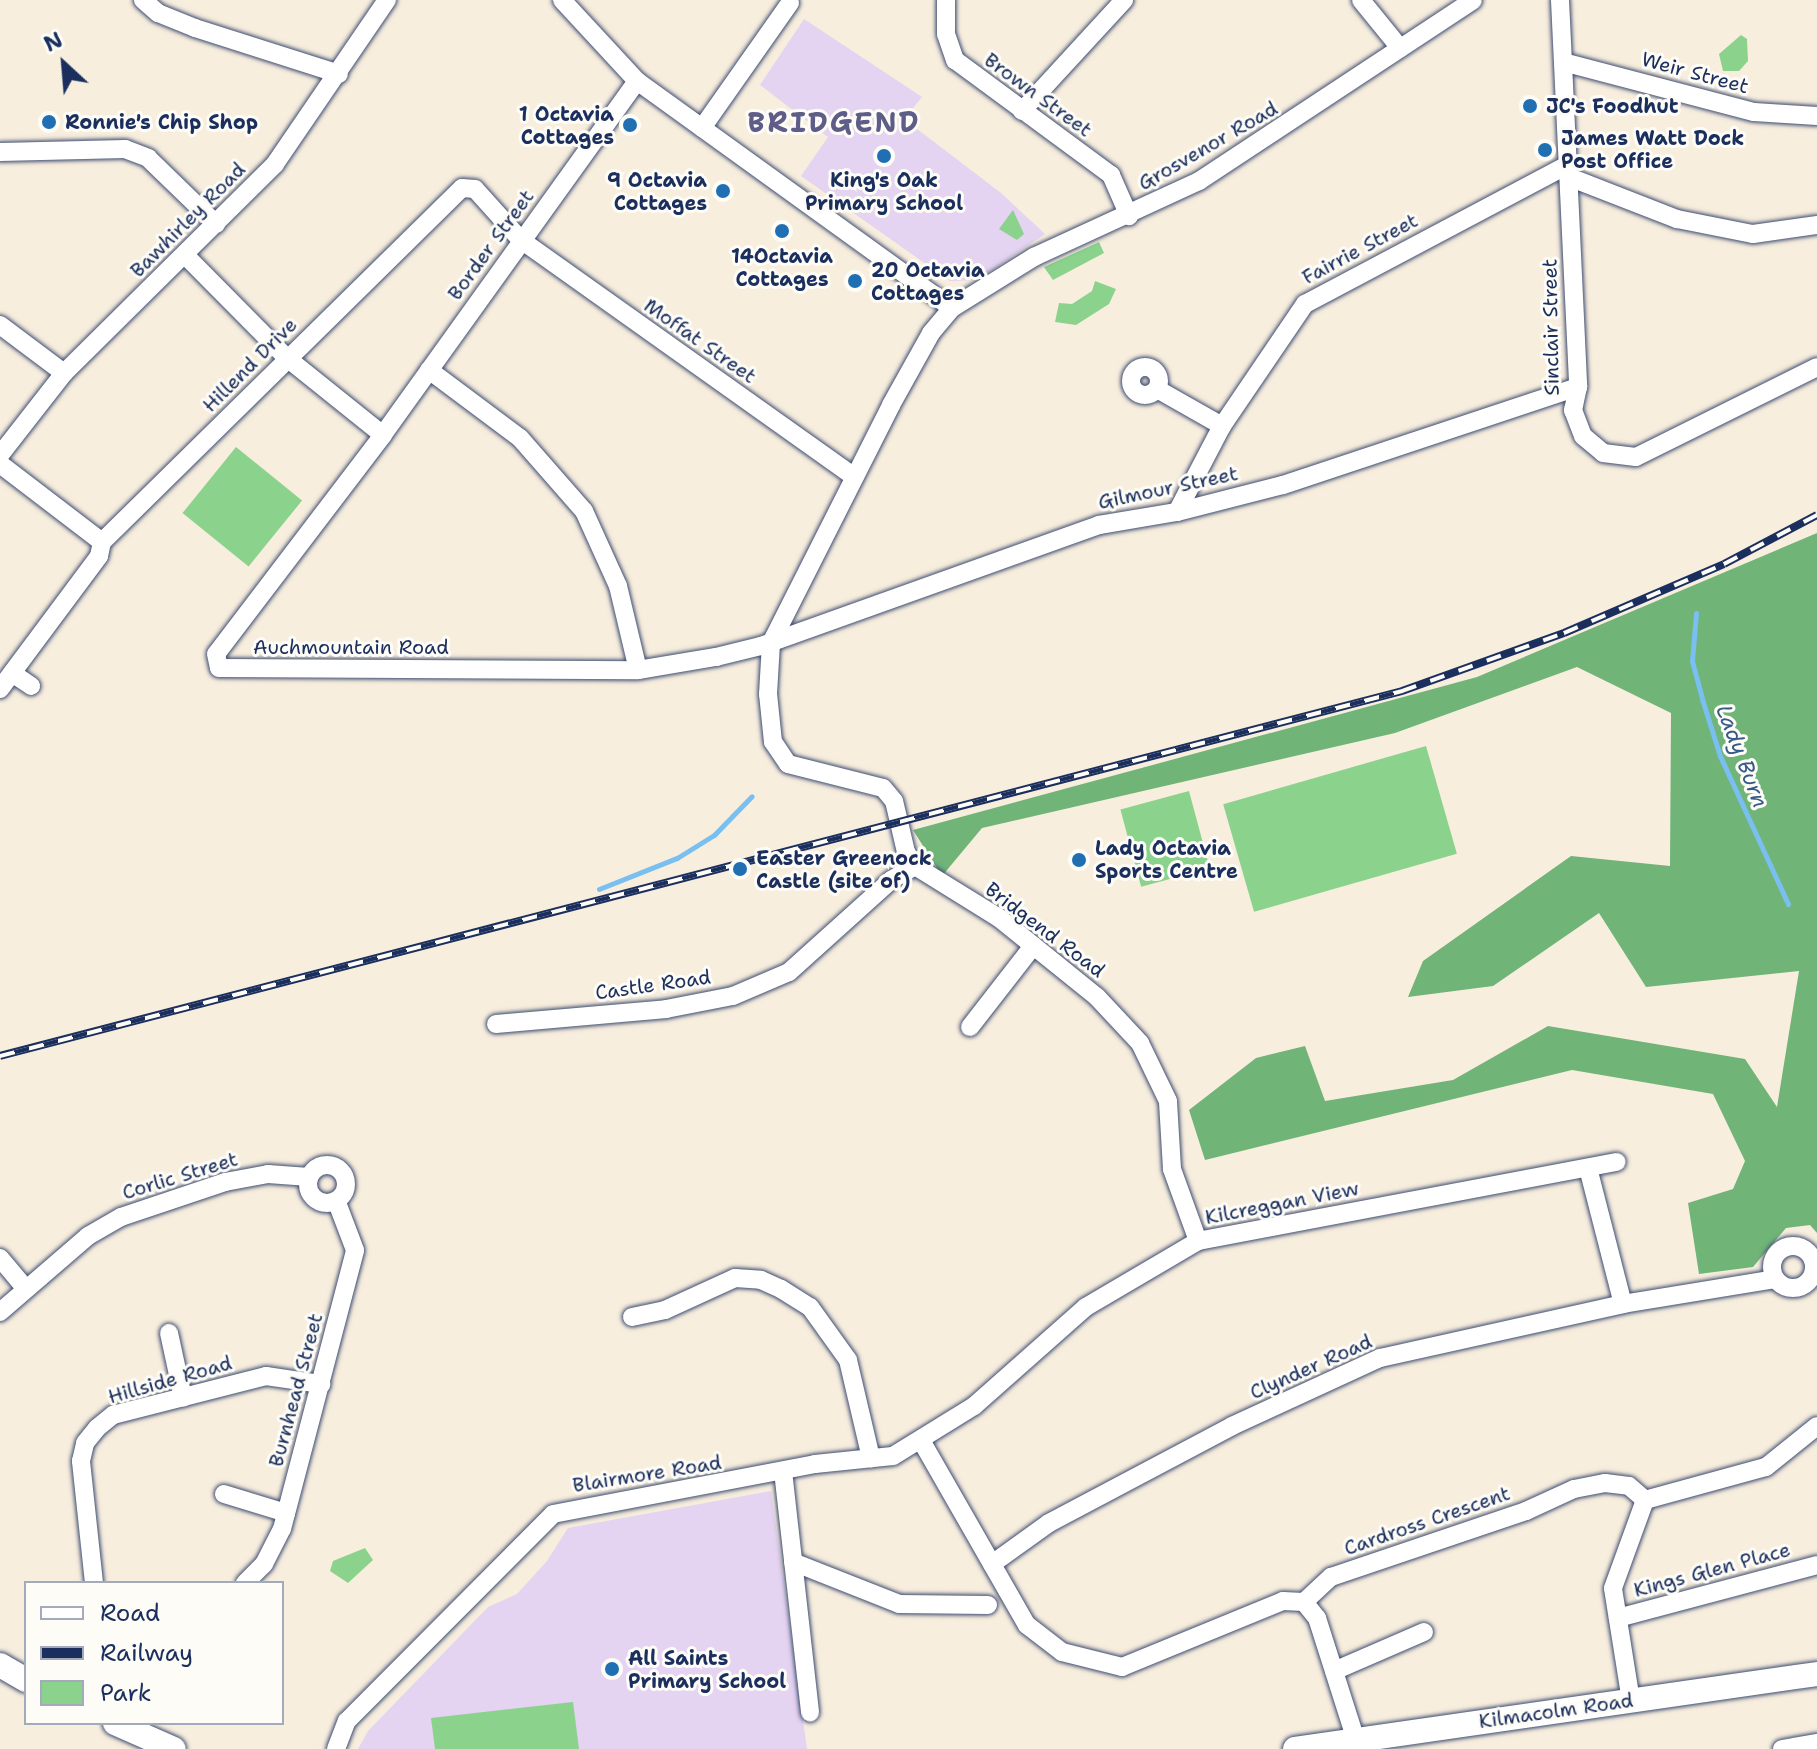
<!DOCTYPE html>
<html>
<head>
<meta charset="utf-8">
<style>
  body { margin:0 }
  #map { position:relative; width:1817px; height:1749px; overflow:hidden; background:#f8eede; font-family:"Shantell Sans",sans-serif }
  div>[style] { position:absolute }
  [style*='--x'] { left:calc(var(--x)*1px); top:calc(var(--y)*1px); width:calc(var(--w)*1px); rotate:calc(var(--a)*1deg) }
  .built>* { inset:0; background:#e4d3f1 }
  .green>* { inset:0; background:#8bd28d; transform-origin:0 0 }
  .forest>* { inset:0; background:#70b478 }
  .stream>* { height:5px; margin:-2.5px; padding:0 2.5px; transform-origin:2.5px; border-radius:2.5px; background:#79bff0 }
  .roads { filter:drop-shadow(0 0 2px #3c4c71) drop-shadow(0 0 2px #3c4c71) }
  .minor>* { height:18px; margin:-9px; padding:0 9px; transform-origin:9px; border-radius:9px; background:#fff }
  .minor>.ring { margin:-9px; padding:0; box-sizing:content-box; background:none; border:18px solid #fff; border-radius:50% }
  .major>* { height:24px; margin:-12px; padding:0 12px; transform-origin:12px; border-radius:12px; background:#fff }
  .rail>* { height:8px; margin-top:-4px; transform-origin:0; background:repeating-linear-gradient(90deg,#fdfcf7 0 15px,#1b2f5e 0 30px); box-sizing:border-box; border-block:2px solid #1b2f5e }
  .dots>* { width:22px; height:22px; translate:-50% -50%; box-sizing:border-box; border:4px solid #fdfcf7; border-radius:50% }
  span { translate:-50% -50%; white-space:nowrap; text-align:center; line-height:1.15; -webkit-text-stroke:6px #fdfcf7; paint-order:stroke }
  .street-label { font-size:20px; color:#1b2f5e }
  .poi-label { font-size:20px; color:#1b2f5e; font-weight:700 }
  .left { translate:0 -50%; text-align:left }
  .right { translate:-100% -50%; text-align:right }
  .water-label { font-size:22px; color:#375a8a; font-style:italic }
  .district-label { font-size:28px; color:#5d5d88; font-weight:700; letter-spacing:2px }
  .legend { position:absolute; left:24px; top:1581px; width:260px; height:144px; box-sizing:border-box; background:#fdfcf7; border:2px solid #a3aaba; margin:0; padding:10px 14px; list-style:none; font-size:24px; color:#1b2f5e }
  .legend li { display:flex; align-items:center; gap:16px; height:40px }
  .legend b { width:40px; border:2px solid #a3aaba }
  .north { position:absolute; left:24px; top:24px; width:80px; height:80px; -webkit-text-stroke:6px #fdfcf7; paint-order:stroke; rotate:334deg; font-size:22px; font-weight:700; line-height:32px; text-align:center; color:#1b2f5e }
  .north::after { content:''; display:block; margin:auto; width:28px; height:36px; background:#1b2f5e; clip-path:polygon(50% 0,100% 100%,50% 72%,0 100%) }
</style>
</head>
<body>
<div id="map">
  <div class="built">
    <i style="clip-path:polygon(804px 19px,922px 97px,904px 119px,1001px 193px,1045px 234px,977px 280px,950px 281px,801px 176px,828px 137px,760px 85px)"></i>
    <i style="clip-path:polygon(771px 1491px,807px 1749px,358px 1749px,368px 1731px,488px 1607px,517px 1594px,547px 1561px,568px 1528px)"></i>
  </div>
  <div class="green">
    <i style="clip-path:polygon(1741px 35px,1747px 39px,1748px 61px,1739px 71px,1723px 71px,1719px 54px)"></i>
    <i style="clip-path:polygon(1013px 210px,1024px 234px,1017px 240px,999px 229px)"></i>
    <i style="clip-path:polygon(1099px 242px,1104px 253px,1053px 280px,1044px 267px)"></i>
    <i style="clip-path:polygon(1095px 281px,1116px 289px,1109px 304px,1076px 325px,1055px 322px,1059px 303px,1072px 304px,1092px 291px)"></i>
    <i style="left:236px;top:447px;width:85px;height:85px;rotate:39deg"></i>
    <i style="left:1426px;top:746px;width:112px;height:211px;rotate:74deg"></i>
    <i style="left:1189px;top:791px;width:80px;height:71px;rotate:75deg"></i>
    <i style="clip-path:polygon(365px 1548px,373px 1560px,348px 1583px,330px 1571px,333px 1561px)"></i>
    <i style="clip-path:polygon(573px 1702px,579px 1749px,435px 1749px,431px 1718px)"></i>
  </div>
  <div class="forest">
    <i style="clip-path:polygon(1817px 533px,1817px 1233px,1810px 1225px,1786px 1228px,1753px 1267px,1699px 1274px,1688px 1203px,1733px 1189px,1745px 1161px,1713px 1094px,1572px 1070px,1205px 1160px,1189px 1110px,1256px 1058px,1305px 1046px,1325px 1101px,1453px 1080px,1548px 1026px,1745px 1059px,1777px 1107px,1799px 971px,1646px 987px,1599px 913px,1493px 986px,1408px 997px,1423px 961px,1571px 856px,1670px 866px,1671px 713px,1577px 667px,1395px 733px,982px 828px,942px 876px,913px 830px,1477px 677px)"></i>
  </div>
  <div class="stream">
    <i style="--x:1696;--y:613;--w:48;--a:94.8"></i>
    <i style="--x:1692;--y:661;--w:39;--a:75"></i>
    <i style="--x:1702;--y:699;--w:60;--a:72.5"></i>
    <i style="--x:1720;--y:756;--w:163;--a:65.3"></i>
    <i style="--x:599;--y:889;--w:84;--a:-21.7"></i>
    <i style="--x:677;--y:858;--w:44;--a:-31.9"></i>
    <i style="--x:714;--y:835;--w:54;--a:-45.7"></i>
  </div>
  <div class="roads">
    <div class="minor">
      <i style="--x:143;--y:0;--w:20;--a:41"></i>
      <i style="--x:158;--y:13;--w:40;--a:22"></i>
      <i style="--x:195;--y:28;--w:151;--a:17.7"></i>
      <i style="--x:562;--y:0;--w:110;--a:47.2"></i>
      <i style="--x:637;--y:81;--w:388;--a:35.8"></i>
      <i style="--x:946;--y:0;--w:34;--a:90"></i>
      <i style="--x:946;--y:34;--w:28;--a:71"></i>
      <i style="--x:955;--y:60;--w:194;--a:36.4"></i>
      <i style="--x:1111;--y:175;--w:45;--a:66.3"></i>
      <i style="--x:1361;--y:0;--w:62;--a:50.9"></i>
      <i style="--x:1560;--y:0;--w:387;--a:87.3"></i>
      <i style="--x:1578;--y:387;--w:24;--a:102"></i>
      <i style="--x:1573;--y:410;--w:28;--a:69"></i>
      <i style="--x:1583;--y:436;--w:26;--a:40"></i>
      <i style="--x:1603;--y:453;--w:33;--a:7"></i>
      <i style="--x:1636;--y:457;--w:202;--a:-26.4"></i>
      <i style="--x:1563;--y:62;--w:197;--a:14.7"></i>
      <i style="--x:1754;--y:112;--w:63;--a:3.6"></i>
      <i style="--x:637;--y:81;--w:436;--a:125.7"></i>
      <i style="--x:383;--y:435;--w:275;--a:127.3"></i>
      <i style="--x:216;--y:654;--w:14;--a:78"></i>
      <i style="--x:219;--y:668;--w:419;--a:0.3"></i>
      <i style="--x:638;--y:670;--w:79;--a:-9.5"></i>
      <i style="--x:716;--y:657;--w:46;--a:-13.7"></i>
      <i style="--x:761;--y:646;--w:359;--a:-19.7"></i>
      <i style="--x:1099;--y:525;--w:79;--a:-9.5"></i>
      <i style="--x:1177;--y:512;--w:109;--a:-14.3"></i>
      <i style="--x:1283;--y:485;--w:311;--a:-18.4"></i>
      <i style="--x:1022;--y:111;--w:151;--a:-47.4"></i>
      <i style="--x:702;--y:128;--w:153;--a:-54.9"></i>
      <i style="--x:0;--y:152;--w:125;--a:-1.4"></i>
      <i style="--x:125;--y:149;--w:25;--a:21"></i>
      <i style="--x:148;--y:158;--w:95;--a:44.1"></i>
      <i style="--x:1569;--y:177;--w:116;--a:21.3"></i>
      <i style="--x:1677;--y:219;--w:77;--a:11.2"></i>
      <i style="--x:1753;--y:234;--w:65;--a:-8"></i>
      <i style="--x:185;--y:255;--w:145;--a:45.3"></i>
      <i style="--x:287;--y:358;--w:123;--a:38.7"></i>
      <i style="--x:0;--y:325;--w:80;--a:36.9"></i>
      <i class="ring" style="left:1131px;top:367px;width:10px;height:10px"></i>
      <i style="--x:429;--y:370;--w:114;--a:36.8"></i>
      <i style="--x:520;--y:438;--w:97;--a:48.8"></i>
      <i style="--x:584;--y:511;--w:82;--a:65.6"></i>
      <i style="--x:618;--y:586;--w:86;--a:76.6"></i>
      <i style="--x:1157;--y:389;--w:75;--a:29.6"></i>
      <i style="--x:0;--y:455;--w:104;--a:-52"></i>
      <i style="--x:64;--y:373;--w:297;--a:-44.7"></i>
      <i style="--x:275;--y:164;--w:199;--a:-55.7"></i>
      <i style="--x:0;--y:464;--w:128;--a:37.4"></i>
      <i style="--x:1177;--y:512;--w:97;--a:-62.4"></i>
      <i style="--x:1222;--y:426;--w:148;--a:-55.8"></i>
      <i style="--x:1305;--y:304;--w:297;--a:-27.9"></i>
      <i style="--x:102;--y:542;--w:505;--a:-44.52"></i>
      <i style="--x:462;--y:188;--w:13;--a:4"></i>
      <i style="--x:475;--y:189;--w:69;--a:48"></i>
      <i style="--x:521;--y:240;--w:409;--a:35.4"></i>
      <i style="--x:12;--y:673;--w:23;--a:34"></i>
      <i style="--x:0;--y:689;--w:166;--a:-53.3"></i>
      <i style="--x:99;--y:556;--w:14;--a:-78"></i>
      <i style="--x:496;--y:1024;--w:171;--a:-5"></i>
      <i style="--x:666;--y:1009;--w:68;--a:-11"></i>
      <i style="--x:733;--y:996;--w:61;--a:-23.2"></i>
      <i style="--x:789;--y:972;--w:137;--a:-42"></i>
      <i style="--x:891;--y:880;--w:28;--a:-30"></i>
      <i style="--x:970;--y:1027;--w:103;--a:-52.1"></i>
      <i class="ring" style="left:308px;top:1165px;width:20px;height:20px"></i>
      <i style="--x:1588;--y:1168;--w:140;--a:75.6"></i>
      <i style="--x:1198;--y:1241;--w:77;--a:-109.9"></i>
      <i style="--x:1172;--y:1169;--w:68;--a:-93.4"></i>
      <i style="--x:1168;--y:1101;--w:64;--a:-115.8"></i>
      <i style="--x:1140;--y:1043;--w:63;--a:-133.1"></i>
      <i style="--x:1097;--y:997;--w:126;--a:-141.1"></i>
      <i style="--x:999;--y:918;--w:99;--a:-148.2"></i>
      <i style="--x:915;--y:866;--w:17;--a:-123"></i>
      <i style="--x:906;--y:852;--w:52;--a:-103.2"></i>
      <i style="--x:894;--y:801;--w:17;--a:-130"></i>
      <i style="--x:883;--y:788;--w:98;--a:-165.8"></i>
      <i style="--x:788;--y:764;--w:27;--a:-124"></i>
      <i style="--x:773;--y:742;--w:48;--a:-95.9"></i>
      <i style="--x:768;--y:694;--w:51;--a:-86.6"></i>
      <i style="--x:771;--y:643;--w:267;--a:-63.2"></i>
      <i style="--x:891;--y:405;--w:82;--a:-60.9"></i>
      <i style="--x:931;--y:333;--w:33;--a:-50"></i>
      <i style="--x:952;--y:308;--w:97;--a:-31.9"></i>
      <i style="--x:1034;--y:257;--w:182;--a:-24.7"></i>
      <i style="--x:1199;--y:181;--w:328;--a:-33.4"></i>
      <i class="ring" style="left:1772px;top:1246px;width:24px;height:24px"></i>
      <i style="--x:0;--y:1258;--w:39;--a:50"></i>
      <i style="--x:0;--y:1312;--w:116;--a:-40.8"></i>
      <i style="--x:88;--y:1236;--w:38;--a:-30"></i>
      <i style="--x:121;--y:1217;--w:110;--a:-18.6"></i>
      <i style="--x:225;--y:1182;--w:44;--a:-10.5"></i>
      <i style="--x:268;--y:1174;--w:41;--a:4.2"></i>
      <i style="--x:632;--y:1317;--w:34;--a:-12"></i>
      <i style="--x:665;--y:1310;--w:77;--a:-24.6"></i>
      <i style="--x:735;--y:1278;--w:26;--a:4"></i>
      <i style="--x:761;--y:1280;--w:22;--a:24"></i>
      <i style="--x:781;--y:1289;--w:34;--a:32"></i>
      <i style="--x:810;--y:1307;--w:65;--a:54.4"></i>
      <i style="--x:848;--y:1360;--w:101;--a:76.8"></i>
      <i style="--x:169;--y:1333;--w:66;--a:77.8"></i>
      <i style="--x:922;--y:1442;--w:211;--a:60.2"></i>
      <i style="--x:1027;--y:1625;--w:44;--a:37.6"></i>
      <i style="--x:1062;--y:1652;--w:62;--a:14"></i>
      <i style="--x:1122;--y:1667;--w:174;--a:-22.3"></i>
      <i style="--x:1283;--y:1601;--w:21;--a:3"></i>
      <i style="--x:1304;--y:1602;--w:37;--a:-43"></i>
      <i style="--x:1331;--y:1577;--w:206;--a:-18.7"></i>
      <i style="--x:1526;--y:1511;--w:53;--a:-24.6"></i>
      <i style="--x:1574;--y:1489;--w:32;--a:-11"></i>
      <i style="--x:1605;--y:1483;--w:24;--a:7"></i>
      <i style="--x:1629;--y:1486;--w:21;--a:41"></i>
      <i style="--x:783;--y:1471;--w:243;--a:83.6"></i>
      <i style="--x:224;--y:1494;--w:65;--a:17"></i>
      <i style="--x:793;--y:1562;--w:114;--a:21.6"></i>
      <i style="--x:899;--y:1604;--w:89;--a:0.6"></i>
      <i style="--x:992;--y:1564;--w:70;--a:-35.7"></i>
      <i style="--x:1049;--y:1523;--w:207;--a:-27.9"></i>
      <i style="--x:1232;--y:1426;--w:163;--a:-24.7"></i>
      <i style="--x:1380;--y:1358;--w:249;--a:-12.5"></i>
      <i style="--x:1623;--y:1304;--w:154;--a:-9.3"></i>
      <i style="--x:94;--y:1583;--w:123;--a:-96.1"></i>
      <i style="--x:81;--y:1461;--w:18;--a:-77"></i>
      <i style="--x:85;--y:1443;--w:19;--a:-51"></i>
      <i style="--x:97;--y:1428;--w:21;--a:-39"></i>
      <i style="--x:113;--y:1415;--w:158;--a:-14.3"></i>
      <i style="--x:266;--y:1376;--w:56;--a:8.3"></i>
      <i style="--x:245;--y:1583;--w:27;--a:-45"></i>
      <i style="--x:264;--y:1564;--w:39;--a:-63"></i>
      <i style="--x:282;--y:1529;--w:288;--a:-75.3"></i>
      <i style="--x:355;--y:1250;--w:53;--a:-110.8"></i>
      <i style="--x:1304;--y:1602;--w:21;--a:51"></i>
      <i style="--x:1317;--y:1618;--w:128;--a:72.3"></i>
      <i style="--x:1618;--y:1618;--w:206;--a:-14.9"></i>
      <i style="--x:1334;--y:1671;--w:98;--a:-23.4"></i>
      <i style="--x:1631;--y:1701;--w:114;--a:-99.1"></i>
      <i style="--x:1613;--y:1588;--w:94;--a:-70"></i>
      <i style="--x:1645;--y:1500;--w:125;--a:-15.3"></i>
      <i style="--x:1766;--y:1467;--w:65;--a:-38.8"></i>
      <i style="--x:336;--y:1749;--w:30;--a:-69"></i>
      <i style="--x:347;--y:1721;--w:292;--a:-45.1"></i>
      <i style="--x:553;--y:1514;--w:267;--a:-10.8"></i>
      <i style="--x:815;--y:1464;--w:78;--a:-5.9"></i>
      <i style="--x:893;--y:1456;--w:95;--a:-31.7"></i>
      <i style="--x:974;--y:1406;--w:149;--a:-41.5"></i>
      <i style="--x:1086;--y:1307;--w:130;--a:-30.5"></i>
      <i style="--x:1198;--y:1241;--w:426;--a:-10.7"></i>
      <i style="--x:1782;--y:1749;--w:36;--a:-10"></i>
    </div>
    <div class="major">
      <i style="--x:0;--y:1665;--w:30;--a:30"></i>
      <i style="--x:115;--y:1723;--w:64;--a:23.8"></i>
      <i style="--x:1295;--y:1749;--w:527;--a:-8.18"></i>
    </div>
  </div>
  <div class="rail">
    <i style="--x:0;--y:1056;--w:1449;--a:-14.59"></i>
    <i style="--x:1402;--y:691;--w:172;--a:-19.7"></i>
    <i style="--x:1564;--y:633;--w:174;--a:-23.3"></i>
    <i style="--x:1724;--y:564;--w:105;--a:-27.8"></i>
  </div>
  <div class="dots">
    <i style="left:1530px;top:106px;background:#1f6fb2"></i>
    <i style="left:49px;top:122px;background:#1f6fb2"></i>
    <i style="left:630px;top:125px;background:#1f6fb2"></i>
    <i style="left:1545px;top:150px;background:#1f6fb2"></i>
    <i style="left:884px;top:156px;background:#1f6fb2"></i>
    <i style="left:723px;top:191px;background:#1f6fb2"></i>
    <i style="left:782px;top:231px;background:#1f6fb2"></i>
    <i style="left:855px;top:281px;background:#1f6fb2"></i>
    <i style="left:1079px;top:860px;background:#1f6fb2"></i>
    <i style="left:740px;top:869px;background:#1f6fb2"></i>
    <i style="left:612px;top:1669px;background:#1f6fb2"></i>
  </div>
  <div class="street-label">
    <span style="left:1695px;top:73px;rotate:15deg">Weir Street</span>
    <span style="left:1038px;top:95px;rotate:36deg">Brown Street</span>
    <span style="left:1208px;top:146px;rotate:-30deg">Grosvenor Road</span>
    <span style="left:188px;top:220px;rotate:-45deg">Bawhirley Road</span>
    <span style="left:491px;top:245px;rotate:-54deg">Border Street</span>
    <span style="left:1360px;top:249px;rotate:-28deg">Fairrie Street</span>
    <span style="left:1551px;top:327px;rotate:-91deg">Sinclair Street</span>
    <span style="left:700px;top:341px;rotate:35deg">Moffat Street</span>
    <span style="left:250px;top:365px;rotate:-45deg">Hillend Drive</span>
    <span style="left:1168px;top:488px;rotate:-12deg">Gilmour Street</span>
    <span style="left:351px;top:647px">Auchmountain Road</span>
    <span style="left:1045px;top:930px;rotate:37deg">Bridgend Road</span>
    <span style="left:653px;top:985px;rotate:-8deg">Castle Road</span>
    <span style="left:180px;top:1176px;rotate:-17deg">Corlic Street</span>
    <span style="left:1282px;top:1203px;rotate:-11deg">Kilcreggan View</span>
    <span style="left:1311px;top:1367px;rotate:-24deg">Clynder Road</span>
    <span style="left:170px;top:1380px;rotate:-16deg">Hillside Road</span>
    <span style="left:296px;top:1390px;rotate:-75deg">Burnhead Street</span>
    <span style="left:647px;top:1474px;rotate:-9deg">Blairmore Road</span>
    <span style="left:1427px;top:1521px;rotate:-19deg">Cardross Crescent</span>
    <span style="left:1712px;top:1570px;rotate:-15deg">Kings Glen Place</span>
    <span style="left:1556px;top:1711px;rotate:-8deg">Kilmacolm Road</span>
  </div>
  <div class="poi-label">
    <span class="left" style="left:1546px;top:106px">JC's Foodhut</span>
    <span class="right" style="left:614px;top:126px">1 Octavia<br>Cottages</span>
    <span class="left" style="left:65px;top:122px">Ronnie's Chip Shop</span>
    <span class="left" style="left:1561px;top:150px">James Watt Dock<br>Post Office</span>
    <span class="right" style="left:707px;top:192px">9 Octavia<br>Cottages</span>
    <span style="left:884px;top:192px">King's Oak<br>Primary School</span>
    <span style="left:782px;top:268px">14Octavia<br>Cottages</span>
    <span class="left" style="left:871px;top:282px">20 Octavia<br>Cottages</span>
    <span class="left" style="left:1095px;top:860px">Lady Octavia<br>Sports Centre</span>
    <span class="left" style="left:756px;top:870px">Easter Greenock<br>Castle (site of)</span>
    <span class="left" style="left:628px;top:1670px">All Saints<br>Primary School</span>
  </div>
  <div class="water-label">
    <span style="left:1742px;top:756px;rotate:69deg">Lady Burn</span>
  </div>
  <div class="district-label">
    <span style="left:834px;top:122px">BRIDGEND</span>
  </div>
  <ul class="legend">
  <li><b style="height:10px;background:#fff"></b>Road</li>
  <li><b style="height:10px;background:#1b2f5e"></b>Railway</li>
  <li><b style="height:22px;background:#8bd28d"></b>Park</li>
  </ul>
  <div class="north">N</div>
</div>
</body>
</html>
